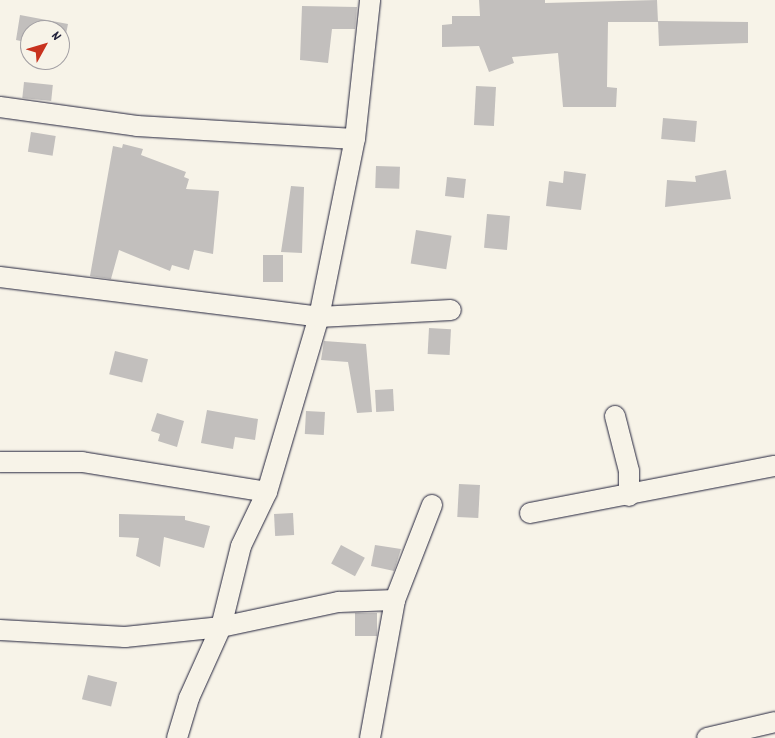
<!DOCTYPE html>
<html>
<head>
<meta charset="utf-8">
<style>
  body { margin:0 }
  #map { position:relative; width:775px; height:738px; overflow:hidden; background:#f7f3e8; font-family:Dekko,sans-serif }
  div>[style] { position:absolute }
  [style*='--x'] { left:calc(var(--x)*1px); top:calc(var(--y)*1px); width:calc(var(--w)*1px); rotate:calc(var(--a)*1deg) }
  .building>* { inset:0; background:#c2bfbd; transform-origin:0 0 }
  .roads { filter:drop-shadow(0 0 1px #22223b) drop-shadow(0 0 1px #22223b) }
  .street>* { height:20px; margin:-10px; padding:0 10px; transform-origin:10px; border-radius:10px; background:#f7f3e8 }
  span { translate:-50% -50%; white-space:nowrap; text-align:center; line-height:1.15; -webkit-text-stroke:4px #f7f3e8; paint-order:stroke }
  .north { position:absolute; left:20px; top:20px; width:50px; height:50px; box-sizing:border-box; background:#f7f3e8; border:1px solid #a29fa3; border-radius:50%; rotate:51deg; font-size:14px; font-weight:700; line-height:20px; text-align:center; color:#22223b }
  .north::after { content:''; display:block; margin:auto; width:18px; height:22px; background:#c8321e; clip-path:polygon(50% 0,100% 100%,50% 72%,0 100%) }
</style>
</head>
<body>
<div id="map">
  <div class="building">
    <i style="clip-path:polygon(479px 0,545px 0,545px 3px,657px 0,658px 22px,608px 22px,607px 87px,617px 88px,616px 107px,563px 107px,558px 53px,512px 57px,514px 63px,489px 72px,479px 46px,442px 47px,442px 25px,452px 24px,452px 16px,480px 16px)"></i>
    <i style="clip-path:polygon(302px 6px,357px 7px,355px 29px,332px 29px,328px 63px,300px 60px)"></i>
    <i style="clip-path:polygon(20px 15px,68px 24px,63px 49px,60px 49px,60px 30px,30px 30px,30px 43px,16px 40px)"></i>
    <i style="clip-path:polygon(658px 21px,748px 22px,748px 43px,659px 46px)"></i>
    <i style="left:24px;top:82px;width:29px;height:16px;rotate:6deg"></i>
    <i style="left:476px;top:86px;width:20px;height:39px;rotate:3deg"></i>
    <i style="left:663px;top:118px;width:34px;height:21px;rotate:5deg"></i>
    <i style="left:31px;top:132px;width:25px;height:20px;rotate:9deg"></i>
    <i style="clip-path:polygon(123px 144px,143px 149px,141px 155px,186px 172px,184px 177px,189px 179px,186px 189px,219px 191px,213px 254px,194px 250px,189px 270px,172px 265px,170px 271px,119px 250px,111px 279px,90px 276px,113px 146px,122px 148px)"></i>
    <i style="left:376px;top:166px;width:24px;height:22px;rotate:2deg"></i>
    <i style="clip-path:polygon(726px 170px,731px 199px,665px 207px,667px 180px,696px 182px,695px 176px)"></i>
    <i style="clip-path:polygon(564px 171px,586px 174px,581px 210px,546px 206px,549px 181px,563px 183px)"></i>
    <i style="left:447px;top:177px;width:19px;height:19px;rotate:6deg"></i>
    <i style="clip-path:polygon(291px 186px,304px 187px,302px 253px,281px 252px)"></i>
    <i style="left:487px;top:214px;width:23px;height:34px;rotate:5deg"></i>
    <i style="left:416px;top:230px;width:36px;height:34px;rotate:9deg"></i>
    <i style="left:263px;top:255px;width:20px;height:27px"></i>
    <i style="left:429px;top:328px;width:22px;height:26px;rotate:3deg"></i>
    <i style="clip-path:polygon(324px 341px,366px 344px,372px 412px,357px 413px,348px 362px,321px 360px)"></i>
    <i style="left:115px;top:351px;width:34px;height:24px;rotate:14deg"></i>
    <i style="left:393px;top:389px;width:22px;height:18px;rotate:87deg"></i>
    <i style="clip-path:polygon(207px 410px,258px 419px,255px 440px,235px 437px,233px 449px,201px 443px)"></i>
    <i style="left:306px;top:411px;width:19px;height:23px;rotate:3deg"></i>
    <i style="clip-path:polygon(157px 413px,184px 421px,177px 447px,158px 441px,160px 434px,151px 431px)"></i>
    <i style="left:459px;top:484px;width:21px;height:33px;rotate:3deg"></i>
    <i style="left:293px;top:513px;width:22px;height:19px;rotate:87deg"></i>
    <i style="clip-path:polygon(119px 514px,185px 516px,185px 520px,210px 526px,204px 548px,164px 537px,160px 567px,136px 556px,139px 538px,119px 537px)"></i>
    <i style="left:341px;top:545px;width:27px;height:21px;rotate:28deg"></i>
    <i style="clip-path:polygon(375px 545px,401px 549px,394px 571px,371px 566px)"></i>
    <i style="left:355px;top:613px;width:22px;height:23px"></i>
    <i style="left:88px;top:675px;width:30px;height:25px;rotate:14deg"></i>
  </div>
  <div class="roads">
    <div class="street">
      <i style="--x:0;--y:107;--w:138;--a:7.9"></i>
      <i style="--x:137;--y:126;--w:218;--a:3.4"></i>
      <i style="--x:0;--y:277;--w:321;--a:7.1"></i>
      <i style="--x:319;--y:317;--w:132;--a:-3"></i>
      <i style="--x:615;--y:416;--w:57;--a:75.7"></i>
      <i style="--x:629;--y:471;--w:25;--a:90"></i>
      <i style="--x:0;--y:462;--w:82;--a:0"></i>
      <i style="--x:82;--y:462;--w:187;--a:9.2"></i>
      <i style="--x:530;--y:513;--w:249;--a:-10.9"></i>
      <i style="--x:0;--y:630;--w:125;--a:3.2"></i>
      <i style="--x:125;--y:637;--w:97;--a:-5.9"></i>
      <i style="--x:221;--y:627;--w:121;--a:-12"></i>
      <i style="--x:339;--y:602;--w:56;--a:-2"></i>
      <i style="--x:177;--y:738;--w:42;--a:-73.3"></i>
      <i style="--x:189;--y:698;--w:78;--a:-65.7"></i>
      <i style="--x:221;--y:627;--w:83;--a:-76.1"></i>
      <i style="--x:241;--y:546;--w:60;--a:-64.3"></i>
      <i style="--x:267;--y:492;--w:183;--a:-73.5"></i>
      <i style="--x:319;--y:317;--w:182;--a:-78.6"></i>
      <i style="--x:355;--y:139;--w:140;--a:-83.8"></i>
      <i style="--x:370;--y:738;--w:140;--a:-79.7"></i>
      <i style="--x:395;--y:600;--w:102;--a:-68.7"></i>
      <i style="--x:707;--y:738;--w:70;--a:-13.2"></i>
    </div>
  </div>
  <div class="north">N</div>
</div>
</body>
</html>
